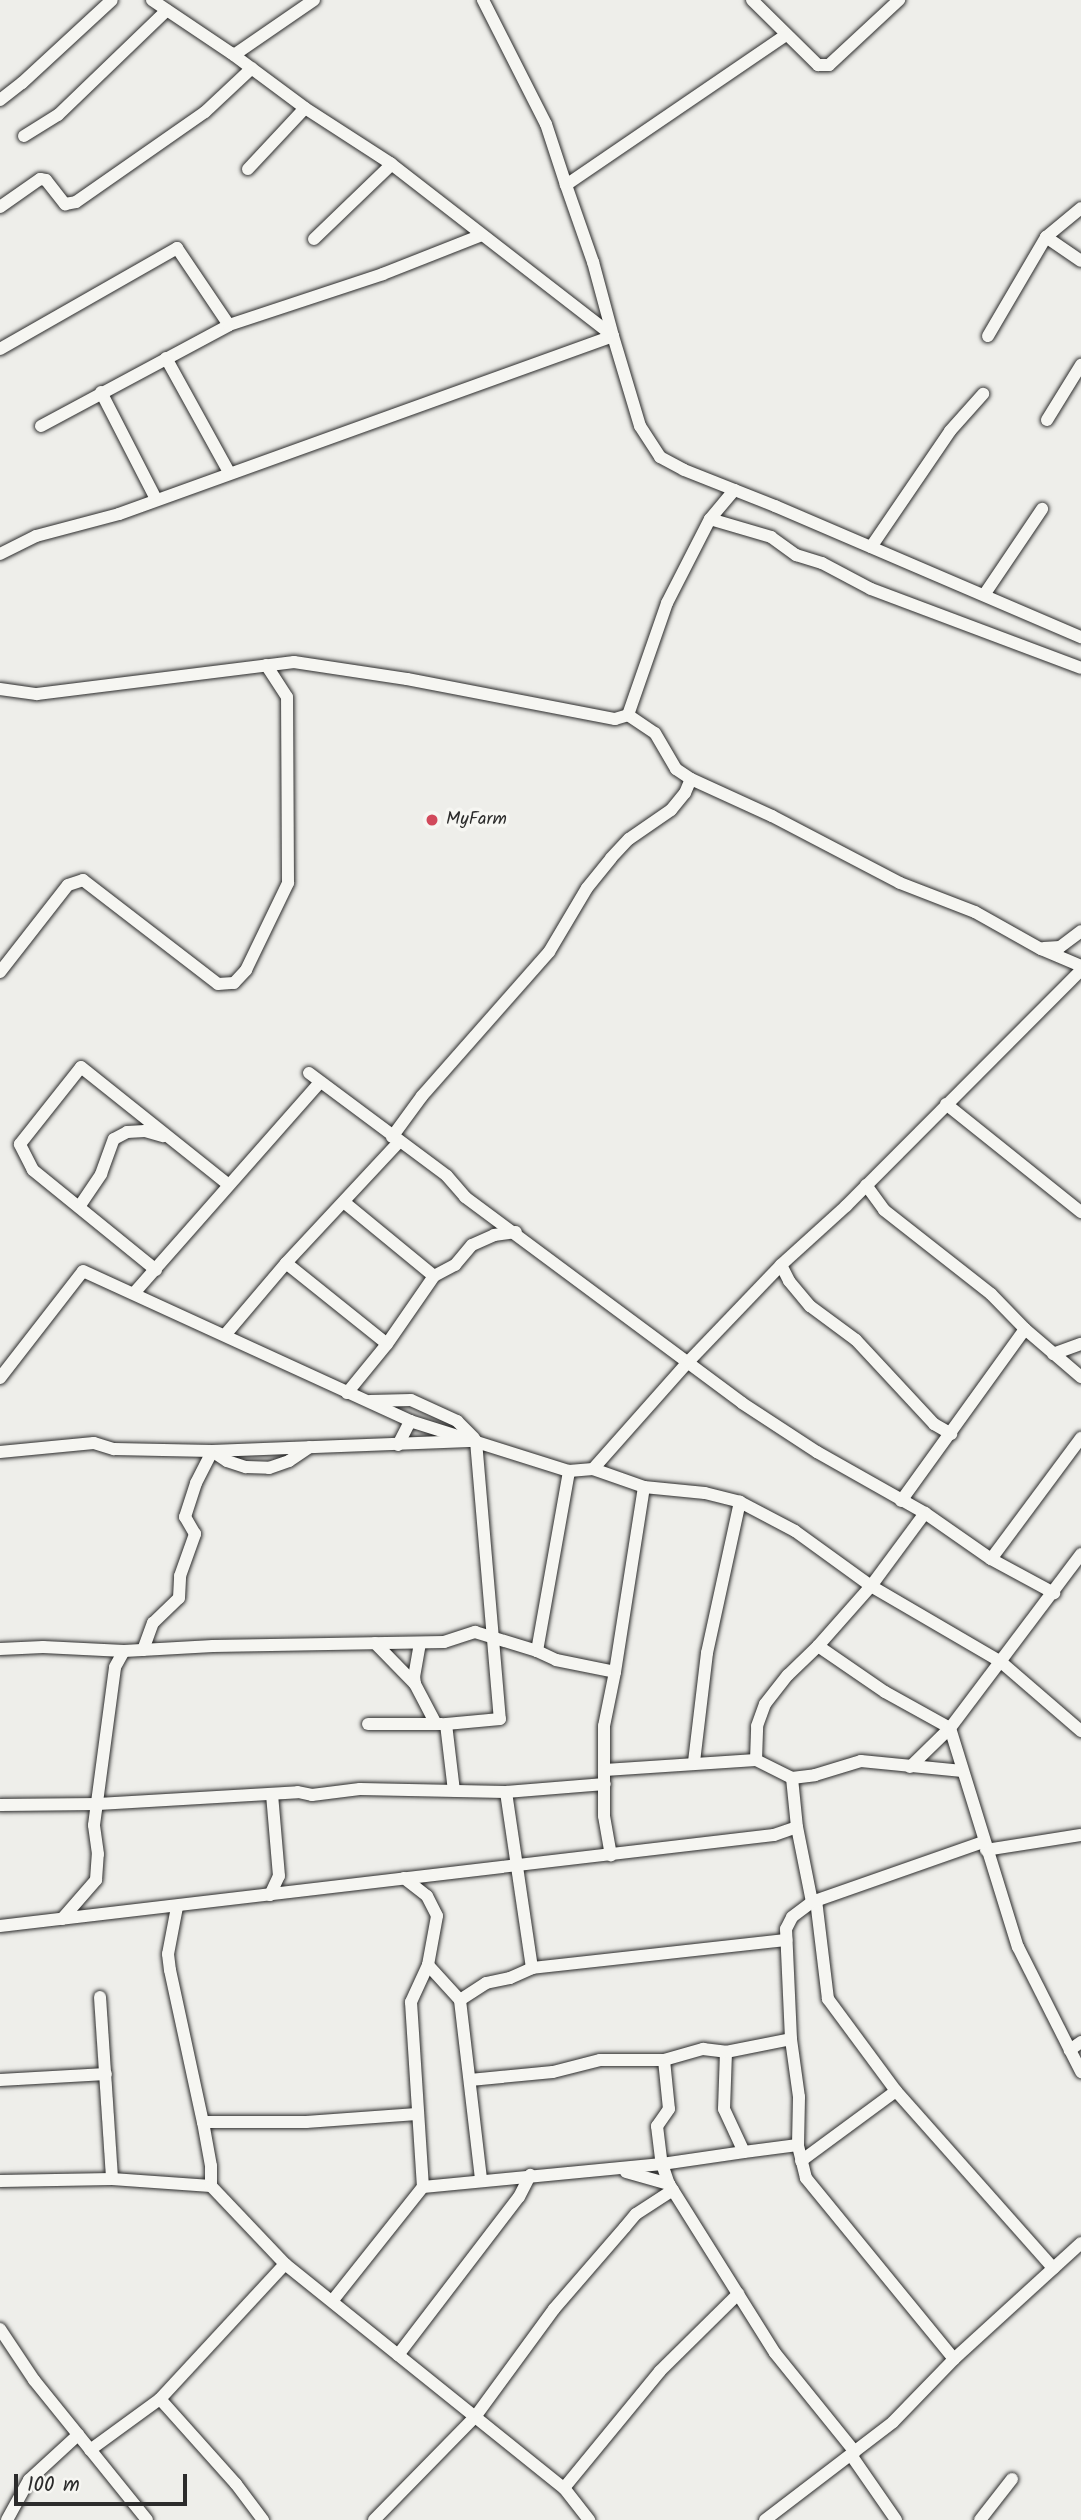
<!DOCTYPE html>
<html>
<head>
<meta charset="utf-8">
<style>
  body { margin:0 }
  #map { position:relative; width:1081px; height:2520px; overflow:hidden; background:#eeeeea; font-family:Kalam,sans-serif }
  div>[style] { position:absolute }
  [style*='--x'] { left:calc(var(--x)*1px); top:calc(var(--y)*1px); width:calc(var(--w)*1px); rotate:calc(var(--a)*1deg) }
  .roads { filter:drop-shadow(0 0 2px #2b2b2b) drop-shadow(0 0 2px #2b2b2b) }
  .minor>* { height:12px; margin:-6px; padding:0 6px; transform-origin:6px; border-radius:6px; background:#f6f6f2 }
  .dots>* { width:19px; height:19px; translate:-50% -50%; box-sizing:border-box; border:4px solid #f6f6f2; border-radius:50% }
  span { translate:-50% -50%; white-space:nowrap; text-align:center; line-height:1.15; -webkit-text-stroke:7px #f6f6f2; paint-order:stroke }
  .poi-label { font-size:18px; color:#2b2b2b }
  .left { translate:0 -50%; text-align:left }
  .scale { position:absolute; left:14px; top:2474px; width:173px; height:32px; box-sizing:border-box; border:4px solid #2b2b2b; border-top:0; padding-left:9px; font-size:21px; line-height:24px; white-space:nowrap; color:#2b2b2b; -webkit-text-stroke:5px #f6f6f2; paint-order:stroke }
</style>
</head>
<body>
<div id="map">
  <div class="roads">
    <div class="minor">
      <i style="--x:152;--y:0;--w:95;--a:33.9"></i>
      <i style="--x:231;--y:53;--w:92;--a:36.6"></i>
      <i style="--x:305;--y:108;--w:101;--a:32.9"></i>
      <i style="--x:390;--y:163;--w:282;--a:37.8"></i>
      <i style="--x:483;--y:0;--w:139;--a:63.1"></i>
      <i style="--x:546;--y:124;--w:64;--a:71.8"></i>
      <i style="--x:752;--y:0;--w:93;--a:44.6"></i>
      <i style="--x:818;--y:65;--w:11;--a:0"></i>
      <i style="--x:829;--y:65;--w:96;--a:-42.9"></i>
      <i style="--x:234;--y:55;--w:97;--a:-34.5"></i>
      <i style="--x:0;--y:100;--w:28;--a:-38"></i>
      <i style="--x:22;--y:83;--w:122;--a:-42.7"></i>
      <i style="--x:24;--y:136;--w:40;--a:-32"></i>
      <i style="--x:58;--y:115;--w:151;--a:-43.9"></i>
      <i style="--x:248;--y:169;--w:83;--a:-46.9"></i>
      <i style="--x:0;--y:207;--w:49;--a:-35"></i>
      <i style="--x:40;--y:179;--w:6;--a:9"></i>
      <i style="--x:46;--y:180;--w:31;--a:52"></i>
      <i style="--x:65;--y:204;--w:11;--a:-10"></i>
      <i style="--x:76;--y:202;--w:157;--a:-34.9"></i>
      <i style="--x:205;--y:112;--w:64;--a:-43.1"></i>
      <i style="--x:1046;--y:237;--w:42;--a:34.4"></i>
      <i style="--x:314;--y:239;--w:108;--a:-43.9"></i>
      <i style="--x:613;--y:336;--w:77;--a:-105.1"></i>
      <i style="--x:593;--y:262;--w:82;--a:-109.3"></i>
      <i style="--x:566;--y:185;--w:266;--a:-34.3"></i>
      <i style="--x:988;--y:336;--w:115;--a:-59.6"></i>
      <i style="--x:1046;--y:237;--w:45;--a:-39.6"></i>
      <i style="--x:0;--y:349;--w:204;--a:-29.7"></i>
      <i style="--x:177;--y:248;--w:93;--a:56"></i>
      <i style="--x:166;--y:358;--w:130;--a:61.1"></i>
      <i style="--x:101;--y:392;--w:120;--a:62.8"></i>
      <i style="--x:1047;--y:420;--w:65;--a:-58.3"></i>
      <i style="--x:41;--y:426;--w:213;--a:-28.2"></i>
      <i style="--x:229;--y:325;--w:162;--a:-18.3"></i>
      <i style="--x:383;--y:274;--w:106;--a:-21.5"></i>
      <i style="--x:710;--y:519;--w:64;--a:16.4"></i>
      <i style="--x:771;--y:537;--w:31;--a:36"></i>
      <i style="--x:796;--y:555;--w:27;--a:17"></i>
      <i style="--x:822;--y:563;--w:55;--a:28"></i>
      <i style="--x:871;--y:589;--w:224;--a:20.6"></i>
      <i style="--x:871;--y:547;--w:140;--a:-55.7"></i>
      <i style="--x:950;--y:431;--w:50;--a:-48.3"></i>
      <i style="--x:0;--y:554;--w:40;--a:-26.6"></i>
      <i style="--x:36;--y:536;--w:86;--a:-14.8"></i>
      <i style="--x:119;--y:514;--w:525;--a:-19.82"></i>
      <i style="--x:613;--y:336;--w:94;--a:73.3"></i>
      <i style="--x:640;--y:426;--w:37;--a:57"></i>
      <i style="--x:660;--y:457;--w:27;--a:28"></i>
      <i style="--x:684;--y:470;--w:98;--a:21.6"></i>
      <i style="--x:775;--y:506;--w:333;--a:23.2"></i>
      <i style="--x:984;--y:595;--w:104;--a:-56"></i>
      <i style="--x:0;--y:689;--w:37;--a:8"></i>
      <i style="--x:37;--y:694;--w:259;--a:-7.1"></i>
      <i style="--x:294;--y:662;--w:114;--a:8.6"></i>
      <i style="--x:407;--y:679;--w:212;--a:10.9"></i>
      <i style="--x:615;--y:719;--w:14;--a:-17"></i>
      <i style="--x:628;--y:715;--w:32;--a:34"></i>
      <i style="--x:655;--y:733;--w:42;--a:59.7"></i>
      <i style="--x:676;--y:769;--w:18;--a:34"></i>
      <i style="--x:691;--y:779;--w:89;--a:24.6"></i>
      <i style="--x:772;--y:816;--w:144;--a:27.6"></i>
      <i style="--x:900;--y:883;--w:80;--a:21.1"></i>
      <i style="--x:975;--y:912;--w:76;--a:29.3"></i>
      <i style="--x:1041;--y:949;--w:43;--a:23"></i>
      <i style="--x:628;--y:715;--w:119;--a:-70.8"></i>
      <i style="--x:667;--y:603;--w:94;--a:-62.9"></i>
      <i style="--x:710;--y:519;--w:38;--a:-50"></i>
      <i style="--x:1044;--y:948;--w:16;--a:-4"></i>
      <i style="--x:1060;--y:947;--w:26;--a:-37"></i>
      <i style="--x:0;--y:972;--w:110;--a:-52"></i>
      <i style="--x:68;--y:885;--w:16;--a:-18"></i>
      <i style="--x:83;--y:880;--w:170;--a:37.6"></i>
      <i style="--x:218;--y:984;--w:16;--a:-4"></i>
      <i style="--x:234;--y:983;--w:18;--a:-47"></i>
      <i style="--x:246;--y:970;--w:97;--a:-64.2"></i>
      <i style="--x:288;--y:883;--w:186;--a:-90.3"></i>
      <i style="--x:287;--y:697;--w:38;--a:-123"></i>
      <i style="--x:309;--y:1073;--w:172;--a:36.7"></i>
      <i style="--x:447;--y:1176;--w:28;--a:49"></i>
      <i style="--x:465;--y:1197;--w:345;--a:36.6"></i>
      <i style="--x:742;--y:1403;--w:90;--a:33.2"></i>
      <i style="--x:817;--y:1452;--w:124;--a:29.5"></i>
      <i style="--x:925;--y:1513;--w:80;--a:34.9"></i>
      <i style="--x:991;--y:1559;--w:72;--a:28.4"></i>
      <i style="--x:946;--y:1104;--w:173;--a:38.7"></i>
      <i style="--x:392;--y:1137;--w:51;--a:-53.8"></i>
      <i style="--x:422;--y:1096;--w:192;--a:-48.6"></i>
      <i style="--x:549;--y:952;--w:74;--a:-59.3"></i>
      <i style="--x:587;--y:888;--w:38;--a:-51"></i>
      <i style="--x:611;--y:858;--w:26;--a:-47"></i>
      <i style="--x:629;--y:839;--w:51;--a:-34.6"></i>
      <i style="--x:671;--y:810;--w:22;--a:-51"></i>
      <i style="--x:685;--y:793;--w:15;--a:-67"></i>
      <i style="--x:866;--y:1185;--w:31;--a:54"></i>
      <i style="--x:884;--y:1210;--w:136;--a:38.1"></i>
      <i style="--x:991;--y:1294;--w:49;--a:45.8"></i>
      <i style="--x:1025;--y:1329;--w:74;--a:40.6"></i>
      <i style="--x:345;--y:1203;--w:115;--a:39.4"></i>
      <i style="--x:79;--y:1207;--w:40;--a:-56"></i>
      <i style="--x:101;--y:1174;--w:37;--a:-70"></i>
      <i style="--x:114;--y:1139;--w:15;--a:-28"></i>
      <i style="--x:127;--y:1132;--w:18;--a:-3"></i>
      <i style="--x:145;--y:1131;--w:19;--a:16"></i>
      <i style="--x:286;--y:1263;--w:129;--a:38.7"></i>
      <i style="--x:781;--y:1265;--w:18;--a:63"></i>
      <i style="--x:789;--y:1281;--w:33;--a:50"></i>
      <i style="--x:810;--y:1306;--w:57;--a:36.5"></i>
      <i style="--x:856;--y:1340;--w:115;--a:47.1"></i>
      <i style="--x:934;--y:1424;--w:20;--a:30"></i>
      <i style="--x:156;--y:1270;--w:159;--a:-140.9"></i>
      <i style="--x:33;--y:1170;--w:29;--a:-117"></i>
      <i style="--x:20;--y:1144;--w:98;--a:-51.6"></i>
      <i style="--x:81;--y:1067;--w:189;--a:38.6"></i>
      <i style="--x:135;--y:1292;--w:280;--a:-48.6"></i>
      <i style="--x:225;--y:1335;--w:94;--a:-49.7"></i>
      <i style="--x:286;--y:1263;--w:166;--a:-47"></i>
      <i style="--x:1053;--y:1354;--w:30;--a:-20"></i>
      <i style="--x:0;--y:1378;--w:135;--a:-52.2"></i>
      <i style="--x:83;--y:1271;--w:360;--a:24.6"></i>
      <i style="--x:410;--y:1421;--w:167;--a:17.5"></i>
      <i style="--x:569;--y:1471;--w:24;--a:-5"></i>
      <i style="--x:593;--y:1469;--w:54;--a:19.4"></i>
      <i style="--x:644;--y:1487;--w:61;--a:5.6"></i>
      <i style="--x:705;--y:1493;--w:36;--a:14"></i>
      <i style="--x:740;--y:1502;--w:62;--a:27.8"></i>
      <i style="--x:795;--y:1531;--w:94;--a:35.9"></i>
      <i style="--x:871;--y:1586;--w:151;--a:30.3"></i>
      <i style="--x:1001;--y:1662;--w:106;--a:40.8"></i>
      <i style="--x:347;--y:1393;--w:63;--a:-50.8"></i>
      <i style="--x:387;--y:1344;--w:83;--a:-55.3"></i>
      <i style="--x:434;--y:1276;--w:24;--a:-28"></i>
      <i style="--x:455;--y:1265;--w:26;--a:-50"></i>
      <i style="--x:472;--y:1245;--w:24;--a:-24"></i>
      <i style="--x:494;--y:1235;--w:22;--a:-8"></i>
      <i style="--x:370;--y:1401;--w:41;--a:-1.4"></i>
      <i style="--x:411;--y:1400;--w:51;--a:24.5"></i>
      <i style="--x:457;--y:1421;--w:24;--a:45"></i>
      <i style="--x:398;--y:1445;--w:27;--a:-63"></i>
      <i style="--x:0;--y:1452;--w:94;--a:-5.5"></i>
      <i style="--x:94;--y:1443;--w:21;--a:17"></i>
      <i style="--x:114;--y:1449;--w:98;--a:1.2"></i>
      <i style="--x:212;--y:1451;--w:264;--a:-2.2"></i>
      <i style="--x:476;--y:1441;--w:279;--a:85.1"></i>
      <i style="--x:500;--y:1719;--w:54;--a:174.7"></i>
      <i style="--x:446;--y:1724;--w:67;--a:83.2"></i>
      <i style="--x:593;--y:1469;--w:144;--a:-48.4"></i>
      <i style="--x:689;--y:1361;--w:133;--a:-46.2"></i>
      <i style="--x:781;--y:1265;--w:88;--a:-42.2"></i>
      <i style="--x:846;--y:1206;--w:333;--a:-45.1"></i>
      <i style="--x:901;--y:1501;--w:212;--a:-54.2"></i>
      <i style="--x:991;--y:1559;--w:151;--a:-53.4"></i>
      <i style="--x:375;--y:1643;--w:57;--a:45.7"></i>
      <i style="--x:420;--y:1643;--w:34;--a:100"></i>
      <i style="--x:414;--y:1676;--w:8;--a:83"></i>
      <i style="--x:415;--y:1684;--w:45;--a:62.3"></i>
      <i style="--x:818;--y:1646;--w:81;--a:34.5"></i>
      <i style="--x:885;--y:1692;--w:74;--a:29"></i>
      <i style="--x:950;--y:1728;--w:229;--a:72.8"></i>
      <i style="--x:1018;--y:1947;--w:115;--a:63.2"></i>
      <i style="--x:0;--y:1649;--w:43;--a:-2.7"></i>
      <i style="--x:43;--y:1647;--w:81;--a:2.8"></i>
      <i style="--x:124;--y:1651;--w:89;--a:-3.2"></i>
      <i style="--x:213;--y:1646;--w:231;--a:-1"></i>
      <i style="--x:444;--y:1642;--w:33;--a:-18"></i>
      <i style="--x:475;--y:1632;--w:65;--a:17"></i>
      <i style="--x:537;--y:1651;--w:21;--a:25"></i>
      <i style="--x:556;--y:1660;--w:60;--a:11.5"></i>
      <i style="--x:615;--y:1672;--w:55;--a:101.5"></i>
      <i style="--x:604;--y:1726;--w:90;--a:90"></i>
      <i style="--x:604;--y:1816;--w:40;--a:80"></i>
      <i style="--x:143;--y:1650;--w:29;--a:-70"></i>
      <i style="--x:153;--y:1623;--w:36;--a:-44"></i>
      <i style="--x:179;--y:1598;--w:22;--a:-87"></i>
      <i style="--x:180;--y:1576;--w:45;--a:-70.3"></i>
      <i style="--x:195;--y:1534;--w:20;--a:-120"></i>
      <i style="--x:185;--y:1517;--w:36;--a:-72"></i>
      <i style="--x:196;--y:1483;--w:36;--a:-63"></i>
      <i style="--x:212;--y:1451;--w:18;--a:34"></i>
      <i style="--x:227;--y:1461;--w:20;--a:18"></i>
      <i style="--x:246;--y:1467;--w:23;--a:2"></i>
      <i style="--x:269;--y:1468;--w:21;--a:-19"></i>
      <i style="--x:289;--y:1461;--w:25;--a:-34"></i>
      <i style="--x:537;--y:1651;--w:183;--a:-79.9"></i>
      <i style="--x:615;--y:1672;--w:187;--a:-81.1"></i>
      <i style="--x:368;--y:1724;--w:74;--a:0"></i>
      <i style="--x:756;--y:1760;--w:34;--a:-88"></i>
      <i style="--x:757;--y:1726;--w:23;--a:-70"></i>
      <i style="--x:765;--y:1704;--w:37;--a:-52"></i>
      <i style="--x:788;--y:1675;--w:42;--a:-44"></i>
      <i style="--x:818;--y:1646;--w:80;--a:-48.5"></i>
      <i style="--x:871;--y:1586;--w:91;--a:-53.5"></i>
      <i style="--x:694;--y:1762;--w:110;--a:-83.2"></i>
      <i style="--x:707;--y:1653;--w:155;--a:-77.7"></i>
      <i style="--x:910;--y:1767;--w:56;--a:-44.3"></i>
      <i style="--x:950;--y:1728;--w:218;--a:-53"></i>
      <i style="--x:605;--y:1770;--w:151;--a:-3.8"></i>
      <i style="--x:756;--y:1760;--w:40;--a:26.6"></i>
      <i style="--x:792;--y:1778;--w:23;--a:-7"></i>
      <i style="--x:815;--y:1775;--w:48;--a:-16.9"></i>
      <i style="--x:861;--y:1761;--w:102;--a:5.6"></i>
      <i style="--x:792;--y:1778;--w:49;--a:84.2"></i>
      <i style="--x:797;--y:1827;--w:76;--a:78.7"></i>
      <i style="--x:506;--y:1792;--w:178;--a:81.6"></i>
      <i style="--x:0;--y:1805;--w:98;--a:-0.6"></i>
      <i style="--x:98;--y:1804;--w:200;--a:-3.4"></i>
      <i style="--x:298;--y:1792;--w:14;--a:12"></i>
      <i style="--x:312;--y:1795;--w:48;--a:-7.1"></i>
      <i style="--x:360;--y:1789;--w:146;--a:1.2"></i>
      <i style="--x:506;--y:1792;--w:99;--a:-4.6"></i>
      <i style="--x:986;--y:1850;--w:96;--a:-9"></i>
      <i style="--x:404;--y:1878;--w:29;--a:38"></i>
      <i style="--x:427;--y:1896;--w:22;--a:63"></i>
      <i style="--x:437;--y:1916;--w:50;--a:100.4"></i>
      <i style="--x:428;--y:1965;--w:41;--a:114.7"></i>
      <i style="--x:411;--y:2002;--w:185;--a:86.3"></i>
      <i style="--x:270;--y:1895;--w:21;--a:-65"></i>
      <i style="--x:279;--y:1876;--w:81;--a:-94.9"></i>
      <i style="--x:816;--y:1900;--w:100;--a:83.1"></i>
      <i style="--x:828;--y:1999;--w:114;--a:53.5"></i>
      <i style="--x:896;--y:2091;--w:237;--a:48.4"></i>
      <i style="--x:177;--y:1907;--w:48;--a:100.8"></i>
      <i style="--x:168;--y:1954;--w:16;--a:83"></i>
      <i style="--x:170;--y:1970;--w:156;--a:77.8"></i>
      <i style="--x:203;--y:2122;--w:45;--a:79.7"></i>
      <i style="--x:211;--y:2166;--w:20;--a:90"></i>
      <i style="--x:62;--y:1919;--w:52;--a:-48.9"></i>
      <i style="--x:96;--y:1880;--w:26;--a:-86"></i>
      <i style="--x:98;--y:1854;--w:29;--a:-98"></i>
      <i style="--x:94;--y:1825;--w:159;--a:-82.4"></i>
      <i style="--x:115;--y:1667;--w:18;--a:-61"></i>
      <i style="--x:0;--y:1926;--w:779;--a:-6.71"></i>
      <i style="--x:774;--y:1835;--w:24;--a:-19"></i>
      <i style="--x:428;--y:1965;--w:47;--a:47.6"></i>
      <i style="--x:100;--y:1997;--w:182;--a:86.2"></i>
      <i style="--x:1081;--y:2042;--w:14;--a:144"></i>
      <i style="--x:1070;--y:2050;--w:25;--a:63"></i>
      <i style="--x:726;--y:2052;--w:57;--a:92"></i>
      <i style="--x:724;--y:2109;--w:47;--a:65.1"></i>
      <i style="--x:744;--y:2152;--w:54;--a:-7.4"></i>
      <i style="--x:664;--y:2060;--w:49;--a:84.2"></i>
      <i style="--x:669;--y:2109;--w:21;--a:125"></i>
      <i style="--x:657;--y:2126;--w:38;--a:83"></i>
      <i style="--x:662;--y:2164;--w:21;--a:71"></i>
      <i style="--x:669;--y:2184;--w:199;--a:57.9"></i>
      <i style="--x:775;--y:2353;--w:127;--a:51.1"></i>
      <i style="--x:0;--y:2080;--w:106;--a:-3.2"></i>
      <i style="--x:470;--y:2080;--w:83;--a:-5.5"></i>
      <i style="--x:553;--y:2072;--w:49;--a:-14.3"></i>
      <i style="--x:600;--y:2060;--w:64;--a:0"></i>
      <i style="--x:664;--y:2060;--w:41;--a:-15.8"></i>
      <i style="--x:703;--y:2049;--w:23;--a:7"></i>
      <i style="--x:726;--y:2052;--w:66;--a:-11.3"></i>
      <i style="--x:203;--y:2122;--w:103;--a:0"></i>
      <i style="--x:306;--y:2122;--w:111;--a:-4.1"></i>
      <i style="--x:801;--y:2161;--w:118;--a:-36.4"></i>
      <i style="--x:626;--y:2172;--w:45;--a:15.6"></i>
      <i style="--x:481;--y:2179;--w:180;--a:-96.7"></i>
      <i style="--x:460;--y:2000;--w:31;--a:-33"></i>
      <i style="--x:486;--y:1983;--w:25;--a:-12"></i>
      <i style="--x:510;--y:1978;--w:24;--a:-24"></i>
      <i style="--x:532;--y:1968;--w:256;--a:-6.3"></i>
      <i style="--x:0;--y:2181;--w:112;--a:-1"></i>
      <i style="--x:112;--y:2179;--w:99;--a:4"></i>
      <i style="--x:211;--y:2186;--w:108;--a:46.5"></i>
      <i style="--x:285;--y:2264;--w:358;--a:38.8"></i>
      <i style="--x:564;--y:2488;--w:41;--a:52"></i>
      <i style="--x:333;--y:2300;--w:144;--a:-51.5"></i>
      <i style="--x:423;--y:2187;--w:240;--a:-5.5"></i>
      <i style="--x:662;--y:2164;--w:83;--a:-8.3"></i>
      <i style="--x:0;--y:2329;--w:61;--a:56.3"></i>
      <i style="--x:34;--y:2380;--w:180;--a:51.1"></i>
      <i style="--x:398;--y:2355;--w:199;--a:-52.6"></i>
      <i style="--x:519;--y:2197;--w:25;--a:-63"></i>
      <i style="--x:954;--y:2359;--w:234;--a:-129.3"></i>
      <i style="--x:806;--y:2178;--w:34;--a:-104"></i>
      <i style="--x:798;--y:2145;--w:48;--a:-88.8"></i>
      <i style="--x:799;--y:2097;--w:59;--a:-97.9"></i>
      <i style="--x:791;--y:2039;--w:110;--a:-92.6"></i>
      <i style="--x:786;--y:1929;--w:13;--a:-63"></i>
      <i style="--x:792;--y:1917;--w:25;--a:-37"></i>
      <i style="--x:812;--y:1902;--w:181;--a:-19.3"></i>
      <i style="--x:160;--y:2399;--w:114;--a:48.2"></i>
      <i style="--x:236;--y:2484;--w:45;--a:53.1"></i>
      <i style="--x:90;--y:2450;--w:87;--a:-36.1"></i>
      <i style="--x:160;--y:2399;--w:184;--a:-47.2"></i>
      <i style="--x:851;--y:2455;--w:79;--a:55.3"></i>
      <i style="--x:564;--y:2488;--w:151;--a:-50.6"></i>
      <i style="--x:660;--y:2371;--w:110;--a:-44.6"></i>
      <i style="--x:7;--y:2520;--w:46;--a:-61.2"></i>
      <i style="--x:29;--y:2480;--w:67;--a:-42.6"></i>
      <i style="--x:374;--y:2520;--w:144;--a:-45.6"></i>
      <i style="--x:475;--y:2417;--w:134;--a:-53.8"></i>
      <i style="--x:554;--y:2309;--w:108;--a:-49.1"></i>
      <i style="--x:625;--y:2227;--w:17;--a:-50"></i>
      <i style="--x:636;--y:2214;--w:44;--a:-33"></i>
      <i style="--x:765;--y:2520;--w:161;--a:-37.4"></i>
      <i style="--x:893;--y:2422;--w:88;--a:-45.9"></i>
      <i style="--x:954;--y:2359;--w:172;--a:-42.4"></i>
      <i style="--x:980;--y:2520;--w:52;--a:-52"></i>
    </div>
  </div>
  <div class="dots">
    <i style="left:432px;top:820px;background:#d1495b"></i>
  </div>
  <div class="poi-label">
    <span class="left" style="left:446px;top:820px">MyFarm</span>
  </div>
  <div class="scale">100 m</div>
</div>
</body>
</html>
